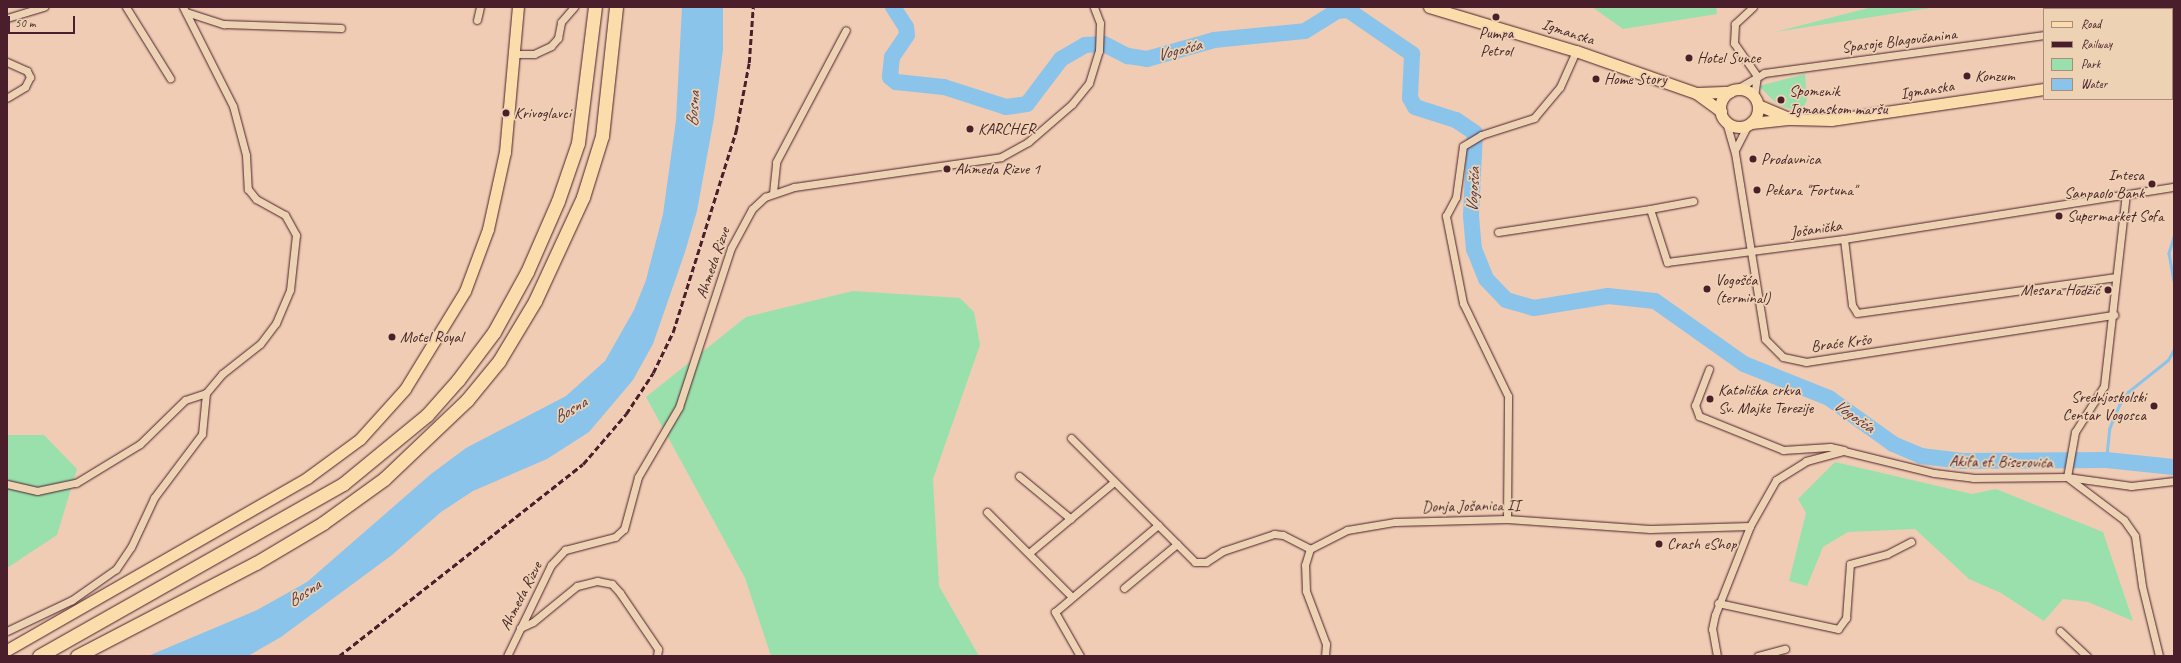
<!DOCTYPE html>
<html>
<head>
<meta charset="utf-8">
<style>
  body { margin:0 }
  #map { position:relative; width:2181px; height:663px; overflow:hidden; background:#f0ccb4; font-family:Caveat,sans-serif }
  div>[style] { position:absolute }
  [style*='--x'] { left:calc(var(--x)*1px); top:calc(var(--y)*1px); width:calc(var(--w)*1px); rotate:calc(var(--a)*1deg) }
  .green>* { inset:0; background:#9ae0ad }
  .water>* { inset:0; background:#8bc4ea }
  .stream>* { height:2.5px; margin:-1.25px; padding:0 1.25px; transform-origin:1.25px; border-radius:1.25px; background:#8bc4ea }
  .river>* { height:16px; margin:-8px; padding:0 8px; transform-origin:8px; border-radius:8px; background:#8bc4ea }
  .roads { filter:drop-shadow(0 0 1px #4a1f2b) drop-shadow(0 0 1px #4a1f2b) }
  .street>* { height:7px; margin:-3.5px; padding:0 3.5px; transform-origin:3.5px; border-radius:3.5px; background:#edd2b4 }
  .primary>* { height:11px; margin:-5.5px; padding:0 5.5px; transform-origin:5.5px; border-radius:5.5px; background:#faddab }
  .primary>.ring { margin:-5.5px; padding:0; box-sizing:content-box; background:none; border:11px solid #faddab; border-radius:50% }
  .highway>* { height:13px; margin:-6.5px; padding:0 6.5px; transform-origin:6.5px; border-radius:6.5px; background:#faddab }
  .rail>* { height:2.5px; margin-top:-1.25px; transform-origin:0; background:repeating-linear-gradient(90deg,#4a1f2b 0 6px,transparent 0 9px) }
  .dots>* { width:11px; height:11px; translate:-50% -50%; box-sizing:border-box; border:2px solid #edd2b4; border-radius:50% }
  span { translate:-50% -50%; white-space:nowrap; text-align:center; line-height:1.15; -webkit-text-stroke:3.5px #edd2b4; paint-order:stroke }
  .street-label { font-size:16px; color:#4a1f2b }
  .poi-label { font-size:16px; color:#4a1f2b }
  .left { translate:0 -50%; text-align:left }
  .right { translate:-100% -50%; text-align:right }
  .water-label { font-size:17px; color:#543848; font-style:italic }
  .frame { position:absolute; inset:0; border:8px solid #4a1f2b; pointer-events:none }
  .legend { position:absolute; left:2043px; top:8px; width:130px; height:92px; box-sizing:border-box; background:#edd2b4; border:1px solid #ac8a7d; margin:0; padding:5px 7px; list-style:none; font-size:12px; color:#4a1f2b }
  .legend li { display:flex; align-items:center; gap:8px; height:20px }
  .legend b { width:20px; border:1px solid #ac8a7d }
  .scale { position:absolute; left:8px; top:16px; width:67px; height:18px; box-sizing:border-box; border:2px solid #4a1f2b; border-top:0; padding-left:5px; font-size:12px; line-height:14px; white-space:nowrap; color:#4a1f2b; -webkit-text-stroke:3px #edd2b4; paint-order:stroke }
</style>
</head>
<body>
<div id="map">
  <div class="green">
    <i style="clip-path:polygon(1592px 7px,1716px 7px,1717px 14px,1623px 29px)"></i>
    <i style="clip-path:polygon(1872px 7px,1937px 7px,1775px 32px)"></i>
    <i style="clip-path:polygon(1805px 74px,1807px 100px,1801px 112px,1778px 105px,1759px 86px)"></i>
    <i style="clip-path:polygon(853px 291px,960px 298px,974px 312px,980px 345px,933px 479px,939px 586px,979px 656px,771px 656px,745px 578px,646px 397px,746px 317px)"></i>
    <i style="clip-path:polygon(7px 435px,44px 435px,77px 469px,57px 535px,7px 568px)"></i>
    <i style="clip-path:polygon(1835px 462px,1972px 494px,1996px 489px,2103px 532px,2133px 621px,2088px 602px,2063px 599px,2044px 621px,2001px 593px,1969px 579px,1915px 529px,1848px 532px,1823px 547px,1807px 586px,1789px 581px,1806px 513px,1798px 499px)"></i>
  </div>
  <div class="water">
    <i style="clip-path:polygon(682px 7px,723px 7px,723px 50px,714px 118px,697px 211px,685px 252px,653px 344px,633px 380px,589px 432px,547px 459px,473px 491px,441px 512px,392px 555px,281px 637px,248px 656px,148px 656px,257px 610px,307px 582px,431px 474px,466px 448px,566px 396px,605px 361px,634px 310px,646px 280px,663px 214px,676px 120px)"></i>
  </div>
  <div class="stream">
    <i style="--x:2174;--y:237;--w:17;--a:107"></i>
    <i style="--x:2169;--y:253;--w:28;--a:80"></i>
    <i style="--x:2106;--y:460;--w:31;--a:-84"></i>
    <i style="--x:2109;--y:429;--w:26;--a:-67"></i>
    <i style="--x:2119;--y:405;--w:16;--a:-55"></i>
    <i style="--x:2128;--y:392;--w:51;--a:-38.7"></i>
    <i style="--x:2168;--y:360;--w:13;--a:-61"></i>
  </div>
  <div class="river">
    <i style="--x:893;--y:7;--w:24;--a:57"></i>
    <i style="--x:906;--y:27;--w:8;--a:83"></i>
    <i style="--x:907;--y:35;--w:27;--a:124"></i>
    <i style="--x:892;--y:57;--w:20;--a:96"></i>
    <i style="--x:890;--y:77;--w:8;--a:40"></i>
    <i style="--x:896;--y:82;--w:48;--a:5.9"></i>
    <i style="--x:944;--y:87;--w:65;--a:17.9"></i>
    <i style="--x:1006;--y:107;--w:21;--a:-8"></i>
    <i style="--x:1027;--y:104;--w:56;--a:-52.9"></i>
    <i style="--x:1061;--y:59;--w:28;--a:-30"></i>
    <i style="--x:1085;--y:45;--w:19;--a:-3"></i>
    <i style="--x:1104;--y:44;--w:27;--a:27"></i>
    <i style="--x:1128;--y:56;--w:19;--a:9"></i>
    <i style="--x:1147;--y:59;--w:70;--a:-15.8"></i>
    <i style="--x:1214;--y:40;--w:91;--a:-5.6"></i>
    <i style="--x:1305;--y:31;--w:38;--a:-32"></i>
    <i style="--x:1337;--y:11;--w:11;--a:-5"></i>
    <i style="--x:1348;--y:10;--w:78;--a:34.5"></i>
    <i style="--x:1412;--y:54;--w:44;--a:92.6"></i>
    <i style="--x:1410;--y:98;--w:10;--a:61"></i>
    <i style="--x:1415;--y:107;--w:43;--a:17.6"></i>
    <i style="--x:1456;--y:120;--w:23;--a:34"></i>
    <i style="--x:1475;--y:133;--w:83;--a:92.8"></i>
    <i style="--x:1471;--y:216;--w:33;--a:85"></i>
    <i style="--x:1474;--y:249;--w:32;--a:68"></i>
    <i style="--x:1486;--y:279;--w:29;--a:46"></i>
    <i style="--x:1506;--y:300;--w:29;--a:16"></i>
    <i style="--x:1534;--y:308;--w:75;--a:-9.2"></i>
    <i style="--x:1608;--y:296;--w:47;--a:6.1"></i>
    <i style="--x:1655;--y:301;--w:109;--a:35.3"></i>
    <i style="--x:1744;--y:364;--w:92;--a:21.8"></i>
    <i style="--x:1829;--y:398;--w:79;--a:35.7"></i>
    <i style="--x:1893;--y:444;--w:30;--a:23"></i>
    <i style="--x:1921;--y:456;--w:42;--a:6.8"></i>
    <i style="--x:1963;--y:461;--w:143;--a:-0.4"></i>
    <i style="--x:2106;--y:460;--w:68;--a:5.9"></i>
  </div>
  <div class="roads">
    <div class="street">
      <i style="--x:126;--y:7;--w:84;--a:58.2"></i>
      <i style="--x:183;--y:7;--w:111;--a:63.2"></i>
      <i style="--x:233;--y:106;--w:51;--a:75.1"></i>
      <i style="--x:246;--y:155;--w:34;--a:87"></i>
      <i style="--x:248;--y:189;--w:13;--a:51"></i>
      <i style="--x:256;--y:199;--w:33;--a:29"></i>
      <i style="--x:285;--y:215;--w:23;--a:61"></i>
      <i style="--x:296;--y:235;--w:55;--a:96.2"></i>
      <i style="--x:290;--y:290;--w:36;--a:113"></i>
      <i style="--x:276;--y:323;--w:26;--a:127"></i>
      <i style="--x:260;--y:344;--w:48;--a:141.7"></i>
      <i style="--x:222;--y:374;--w:25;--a:130"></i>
      <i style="--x:1753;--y:7;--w:25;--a:137"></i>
      <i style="--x:1735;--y:24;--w:19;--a:93"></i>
      <i style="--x:1734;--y:43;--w:40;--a:55.1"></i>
      <i style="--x:186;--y:12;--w:40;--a:18"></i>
      <i style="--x:224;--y:24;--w:117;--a:2"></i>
      <i style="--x:2172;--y:15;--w:2;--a:0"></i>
      <i style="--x:7;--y:18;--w:39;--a:-17"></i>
      <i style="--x:477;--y:20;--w:13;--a:-77"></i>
      <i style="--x:515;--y:54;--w:19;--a:0"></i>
      <i style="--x:534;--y:54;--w:19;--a:-25"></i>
      <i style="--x:551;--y:46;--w:11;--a:-49"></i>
      <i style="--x:558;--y:38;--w:16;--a:-79"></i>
      <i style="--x:561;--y:22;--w:20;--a:-49"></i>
      <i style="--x:7;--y:62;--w:22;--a:24"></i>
      <i style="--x:27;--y:71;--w:7;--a:63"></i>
      <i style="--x:30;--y:77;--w:11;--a:117"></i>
      <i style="--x:25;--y:87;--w:21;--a:149"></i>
      <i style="--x:1735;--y:90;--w:34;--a:-30"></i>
      <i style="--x:1764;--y:73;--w:283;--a:-7.7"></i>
      <i style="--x:1754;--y:97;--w:21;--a:-82"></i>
      <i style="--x:1726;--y:122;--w:32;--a:74"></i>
      <i style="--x:1735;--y:153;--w:188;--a:80.8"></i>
      <i style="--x:1765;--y:339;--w:25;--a:45"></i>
      <i style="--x:1783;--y:357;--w:24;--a:12"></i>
      <i style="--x:1806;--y:362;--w:312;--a:-8.7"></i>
      <i style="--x:1735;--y:150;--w:28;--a:-63"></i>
      <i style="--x:773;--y:193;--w:31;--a:-84"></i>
      <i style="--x:776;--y:162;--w:149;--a:-62.1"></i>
      <i style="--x:1650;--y:209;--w:44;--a:-10.5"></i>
      <i style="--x:1498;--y:232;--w:154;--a:-8.6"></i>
      <i style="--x:1650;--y:209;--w:56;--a:72.2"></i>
      <i style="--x:1667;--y:262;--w:178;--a:-7.4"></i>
      <i style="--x:1844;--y:239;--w:334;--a:-9"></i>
      <i style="--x:1844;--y:239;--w:66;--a:83.1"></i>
      <i style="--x:1852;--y:305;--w:9;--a:58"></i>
      <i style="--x:1857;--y:313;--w:260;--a:-7.9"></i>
      <i style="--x:1709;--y:369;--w:39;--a:111"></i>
      <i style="--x:1695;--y:405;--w:12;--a:70"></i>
      <i style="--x:1699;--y:416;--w:91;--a:22"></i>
      <i style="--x:1783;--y:450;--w:47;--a:-3.7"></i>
      <i style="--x:1830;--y:447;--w:14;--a:12"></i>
      <i style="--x:1071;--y:438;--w:175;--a:45"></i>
      <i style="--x:1195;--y:562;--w:11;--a:0"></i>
      <i style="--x:1206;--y:562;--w:20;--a:-33"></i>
      <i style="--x:1223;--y:551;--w:54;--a:-18.4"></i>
      <i style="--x:1274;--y:534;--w:9;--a:6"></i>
      <i style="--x:1283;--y:535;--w:30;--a:27"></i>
      <i style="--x:1019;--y:476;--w:67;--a:39.6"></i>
      <i style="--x:2067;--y:477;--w:71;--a:37"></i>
      <i style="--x:2124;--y:520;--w:19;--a:55"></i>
      <i style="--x:2135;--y:536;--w:50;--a:82"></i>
      <i style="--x:2142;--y:586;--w:72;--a:76.3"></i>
      <i style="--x:2067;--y:477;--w:65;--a:8"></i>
      <i style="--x:2131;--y:486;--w:43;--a:-6.6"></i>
      <i style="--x:7;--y:484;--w:31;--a:13"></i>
      <i style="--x:37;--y:491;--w:40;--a:-12"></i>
      <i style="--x:76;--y:483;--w:75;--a:-31.4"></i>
      <i style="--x:140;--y:444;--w:63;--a:-44.4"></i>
      <i style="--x:185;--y:400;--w:22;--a:-18"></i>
      <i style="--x:206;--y:393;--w:41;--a:95.6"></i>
      <i style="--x:202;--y:434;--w:80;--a:126.9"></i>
      <i style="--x:154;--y:498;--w:54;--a:115.1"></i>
      <i style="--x:131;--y:547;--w:27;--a:124"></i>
      <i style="--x:116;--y:569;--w:54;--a:144.8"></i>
      <i style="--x:72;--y:600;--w:72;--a:154.5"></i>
      <i style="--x:987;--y:512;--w:119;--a:45"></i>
      <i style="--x:1507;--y:519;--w:123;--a:-89.5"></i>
      <i style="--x:1508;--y:396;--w:103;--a:-115.8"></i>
      <i style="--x:1463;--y:303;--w:89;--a:-101.1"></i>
      <i style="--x:1446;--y:216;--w:21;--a:-62"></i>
      <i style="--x:1456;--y:197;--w:51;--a:-82.2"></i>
      <i style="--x:1463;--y:146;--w:21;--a:-31"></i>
      <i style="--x:1481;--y:135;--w:56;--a:-17.8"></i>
      <i style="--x:1534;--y:118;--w:40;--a:-50"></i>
      <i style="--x:1560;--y:87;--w:39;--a:-66"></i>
      <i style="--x:1029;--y:553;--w:111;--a:-39.9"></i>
      <i style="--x:1124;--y:588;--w:69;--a:-39.7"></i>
      <i style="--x:1718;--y:603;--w:123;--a:12.2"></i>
      <i style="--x:1838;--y:629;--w:14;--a:-54"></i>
      <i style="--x:1846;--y:618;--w:54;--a:-85.8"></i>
      <i style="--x:1850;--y:564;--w:38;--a:-15"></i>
      <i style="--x:1887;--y:554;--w:27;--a:-27"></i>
      <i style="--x:520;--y:628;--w:14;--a:-25"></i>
      <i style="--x:533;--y:622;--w:57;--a:-39.3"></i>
      <i style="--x:577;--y:586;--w:21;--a:-14"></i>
      <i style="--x:597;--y:581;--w:15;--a:11"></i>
      <i style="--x:612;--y:584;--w:12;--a:48"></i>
      <i style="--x:620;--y:593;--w:68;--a:55.8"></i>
      <i style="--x:658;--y:649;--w:7;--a:98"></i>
      <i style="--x:2060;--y:631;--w:37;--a:43"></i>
      <i style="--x:507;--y:656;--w:101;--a:-64.2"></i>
      <i style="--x:551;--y:565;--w:21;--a:-47"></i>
      <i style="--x:565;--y:550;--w:52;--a:-14.6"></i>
      <i style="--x:615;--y:537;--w:12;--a:-42"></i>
      <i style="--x:624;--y:529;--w:54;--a:-74.9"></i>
      <i style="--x:638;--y:477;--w:81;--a:-59.6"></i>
      <i style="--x:679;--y:407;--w:167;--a:-71.9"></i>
      <i style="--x:731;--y:248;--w:44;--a:-61.7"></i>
      <i style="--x:752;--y:209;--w:18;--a:-43"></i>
      <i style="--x:765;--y:197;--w:31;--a:-19"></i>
      <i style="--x:794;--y:187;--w:209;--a:-8.2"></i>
      <i style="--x:1001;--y:157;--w:31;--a:-29"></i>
      <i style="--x:1028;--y:142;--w:58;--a:-40.8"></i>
      <i style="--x:1072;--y:104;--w:27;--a:-51"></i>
      <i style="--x:1089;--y:83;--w:34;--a:-73"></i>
      <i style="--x:1099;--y:51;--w:28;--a:-88"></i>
      <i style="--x:1100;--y:23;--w:17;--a:-111"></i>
      <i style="--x:1080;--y:656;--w:51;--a:-119.6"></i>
      <i style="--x:1055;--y:612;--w:135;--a:-40.2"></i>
      <i style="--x:1325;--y:656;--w:12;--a:-85"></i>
      <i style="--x:1326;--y:644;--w:57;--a:-110.7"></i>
      <i style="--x:1306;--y:591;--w:26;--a:-92"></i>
      <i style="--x:1305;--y:565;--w:17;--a:-73"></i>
      <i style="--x:1310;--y:549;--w:42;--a:-27.2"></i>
      <i style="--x:1347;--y:530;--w:49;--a:-9.5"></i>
      <i style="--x:1395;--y:522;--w:112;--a:-1.5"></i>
      <i style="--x:1507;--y:519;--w:143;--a:4"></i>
      <i style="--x:1650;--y:529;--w:100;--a:-1.7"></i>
      <i style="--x:1717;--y:656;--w:27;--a:-100"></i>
      <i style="--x:1712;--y:629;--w:14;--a:-78"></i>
      <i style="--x:1715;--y:615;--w:96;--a:-68.5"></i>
      <i style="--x:1750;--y:526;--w:53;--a:-60.5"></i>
      <i style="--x:1776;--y:480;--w:36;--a:-32"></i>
      <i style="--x:1806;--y:461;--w:39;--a:-15"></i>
      <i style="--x:1844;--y:451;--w:93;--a:13.7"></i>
      <i style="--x:1934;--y:473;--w:39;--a:7"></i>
      <i style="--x:1973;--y:478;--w:94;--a:-0.6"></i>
      <i style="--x:2067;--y:477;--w:46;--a:-79.9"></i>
      <i style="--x:2075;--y:432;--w:54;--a:-57.8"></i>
      <i style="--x:2104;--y:386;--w:193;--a:-83.5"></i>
      <i style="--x:1758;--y:656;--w:28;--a:-15"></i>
    </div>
    <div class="primary">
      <i style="--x:1429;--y:7;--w:153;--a:16.7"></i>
      <i style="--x:1576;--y:51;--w:127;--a:19.3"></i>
      <i style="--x:1696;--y:93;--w:31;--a:36"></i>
      <i style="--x:2172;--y:75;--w:2;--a:0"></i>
      <i class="ring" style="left:1720px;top:89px;width:27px;height:27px"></i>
      <i style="--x:1697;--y:93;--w:33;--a:-2"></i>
      <i style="--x:1758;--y:105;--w:36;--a:23"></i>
      <i style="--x:1791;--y:119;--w:40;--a:1.4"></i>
      <i style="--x:1831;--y:120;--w:215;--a:-8.3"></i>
      <i style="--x:1751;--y:123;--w:37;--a:-6"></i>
      <i style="--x:7;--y:650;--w:346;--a:-29.8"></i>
      <i style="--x:307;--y:478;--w:66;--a:-36.3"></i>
      <i style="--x:360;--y:439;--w:67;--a:-48"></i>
      <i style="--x:405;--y:389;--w:115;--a:-58.5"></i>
      <i style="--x:465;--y:291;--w:66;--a:-69.6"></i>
      <i style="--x:488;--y:229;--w:79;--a:-77.6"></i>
      <i style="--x:505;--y:152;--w:146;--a:-84.9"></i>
    </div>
    <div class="highway">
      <i style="--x:39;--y:656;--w:349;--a:-29.5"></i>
      <i style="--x:343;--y:484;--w:109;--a:-39.4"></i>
      <i style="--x:427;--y:415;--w:47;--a:-48.5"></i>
      <i style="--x:458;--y:380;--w:60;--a:-53.1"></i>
      <i style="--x:494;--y:332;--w:68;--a:-61.2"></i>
      <i style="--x:527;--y:272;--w:77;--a:-66.4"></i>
      <i style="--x:558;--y:201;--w:61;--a:-71"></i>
      <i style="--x:578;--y:143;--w:137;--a:-82.9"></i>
      <i style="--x:77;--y:656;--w:202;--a:-27.5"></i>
      <i style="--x:256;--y:563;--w:78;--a:-30.8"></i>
      <i style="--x:323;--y:523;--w:75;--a:-35.8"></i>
      <i style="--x:384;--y:479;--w:115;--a:-43.6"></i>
      <i style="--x:467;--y:400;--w:50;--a:-50.6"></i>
      <i style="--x:499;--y:361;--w:70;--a:-59"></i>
      <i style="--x:535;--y:301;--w:115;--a:-65.2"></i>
      <i style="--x:583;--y:197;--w:64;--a:-72.7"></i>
      <i style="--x:602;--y:136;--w:130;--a:-83.8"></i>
    </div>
  </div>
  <div class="rail">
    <i style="--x:339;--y:656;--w:310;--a:-38.2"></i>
    <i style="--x:583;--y:464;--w:66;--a:-49.3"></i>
    <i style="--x:626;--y:414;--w:49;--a:-56.6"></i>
    <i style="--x:653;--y:373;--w:46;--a:-64"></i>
    <i style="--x:673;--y:332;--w:211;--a:-72.6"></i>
    <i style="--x:736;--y:131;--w:69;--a:-79.2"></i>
    <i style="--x:749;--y:63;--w:56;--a:-85.9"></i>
  </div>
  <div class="dots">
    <i style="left:1496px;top:17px;background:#4a1f2b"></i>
    <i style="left:1689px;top:58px;background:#4a1f2b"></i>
    <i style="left:1967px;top:76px;background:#4a1f2b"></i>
    <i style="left:1596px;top:79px;background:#4a1f2b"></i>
    <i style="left:1781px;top:100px;background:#4a1f2b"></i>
    <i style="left:506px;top:113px;background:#4a1f2b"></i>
    <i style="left:970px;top:129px;background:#4a1f2b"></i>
    <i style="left:1753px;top:159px;background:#4a1f2b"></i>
    <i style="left:947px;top:169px;background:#4a1f2b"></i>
    <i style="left:2152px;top:184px;background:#4a1f2b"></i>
    <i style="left:1757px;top:190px;background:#4a1f2b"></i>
    <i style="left:2059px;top:216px;background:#4a1f2b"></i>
    <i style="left:1707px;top:289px;background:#4a1f2b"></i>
    <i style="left:2108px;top:290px;background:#4a1f2b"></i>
    <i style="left:392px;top:337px;background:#4a1f2b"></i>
    <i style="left:1710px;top:399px;background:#4a1f2b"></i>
    <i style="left:2154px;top:406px;background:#4a1f2b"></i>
    <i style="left:1659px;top:544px;background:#4a1f2b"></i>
  </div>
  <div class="street-label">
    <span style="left:1568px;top:32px;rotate:18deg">Igmanska</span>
    <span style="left:1899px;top:41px;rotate:-7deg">Spasoje Blagovčanina</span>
    <span style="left:1927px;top:90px;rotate:-9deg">Igmanska</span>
    <span style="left:1816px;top:229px;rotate:-8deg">Jošanička</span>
    <span style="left:713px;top:263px;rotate:-71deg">Ahmeda Rizve</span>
    <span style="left:1841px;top:343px;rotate:-7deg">Braće Kršo</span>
    <span style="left:2001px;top:462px;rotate:1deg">Akifa ef. Biserovića</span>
    <span style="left:1471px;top:506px;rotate:-1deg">Donja Jošanica II</span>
    <span style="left:521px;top:596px;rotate:-63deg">Ahmeda Rizve</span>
  </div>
  <div class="poi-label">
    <span style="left:1496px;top:42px">Pumpa<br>Petrol</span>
    <span class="left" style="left:1697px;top:58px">Hotel Sunce</span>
    <span class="left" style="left:1975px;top:76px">Konzum</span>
    <span class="left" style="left:1604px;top:79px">Home Story</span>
    <span class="left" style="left:1789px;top:100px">Spomenik<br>Igmanskom maršu</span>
    <span class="left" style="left:514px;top:113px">Krivoglavci</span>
    <span class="left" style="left:978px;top:129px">KARCHER</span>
    <span class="left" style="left:1761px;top:159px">Prodavnica</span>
    <span class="left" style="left:955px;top:169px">Ahmeda Rizve 1</span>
    <span class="right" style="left:2144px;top:184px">Intesa<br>Sanpaolo Bank</span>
    <span class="left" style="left:1765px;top:190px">Pekara "Fortuna"</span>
    <span class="left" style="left:2067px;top:216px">Supermarket Sofa</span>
    <span class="left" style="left:1715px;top:289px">Vogošća<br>(terminal)</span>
    <span class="right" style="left:2100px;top:290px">Mesara Hodžić</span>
    <span class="left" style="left:400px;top:337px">Motel Royal</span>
    <span class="left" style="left:1718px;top:399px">Katolička crkva<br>Sv. Majke Terezije</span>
    <span class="right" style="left:2146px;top:406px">Srednjoskolski<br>Centar Vogosca</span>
    <span class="left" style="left:1667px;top:544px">Crash eShop</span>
  </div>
  <div class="water-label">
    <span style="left:1179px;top:50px;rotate:-15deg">Vogošća</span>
    <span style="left:693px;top:109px;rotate:-86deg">Bosna</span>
    <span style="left:1473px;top:190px;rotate:-87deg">Vogošća</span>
    <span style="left:570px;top:410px;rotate:-31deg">Bosna</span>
    <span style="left:1854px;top:416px;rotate:35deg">Vogošća</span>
    <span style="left:304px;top:593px;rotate:-33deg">Bosna</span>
  </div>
  <div class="frame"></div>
  <ul class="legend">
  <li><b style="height:5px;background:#faddab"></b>Road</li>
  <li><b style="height:5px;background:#4a1f2b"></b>Railway</li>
  <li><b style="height:11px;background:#9ae0ad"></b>Park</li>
  <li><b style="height:11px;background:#8bc4ea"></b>Water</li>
  </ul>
  <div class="scale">50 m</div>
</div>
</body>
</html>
